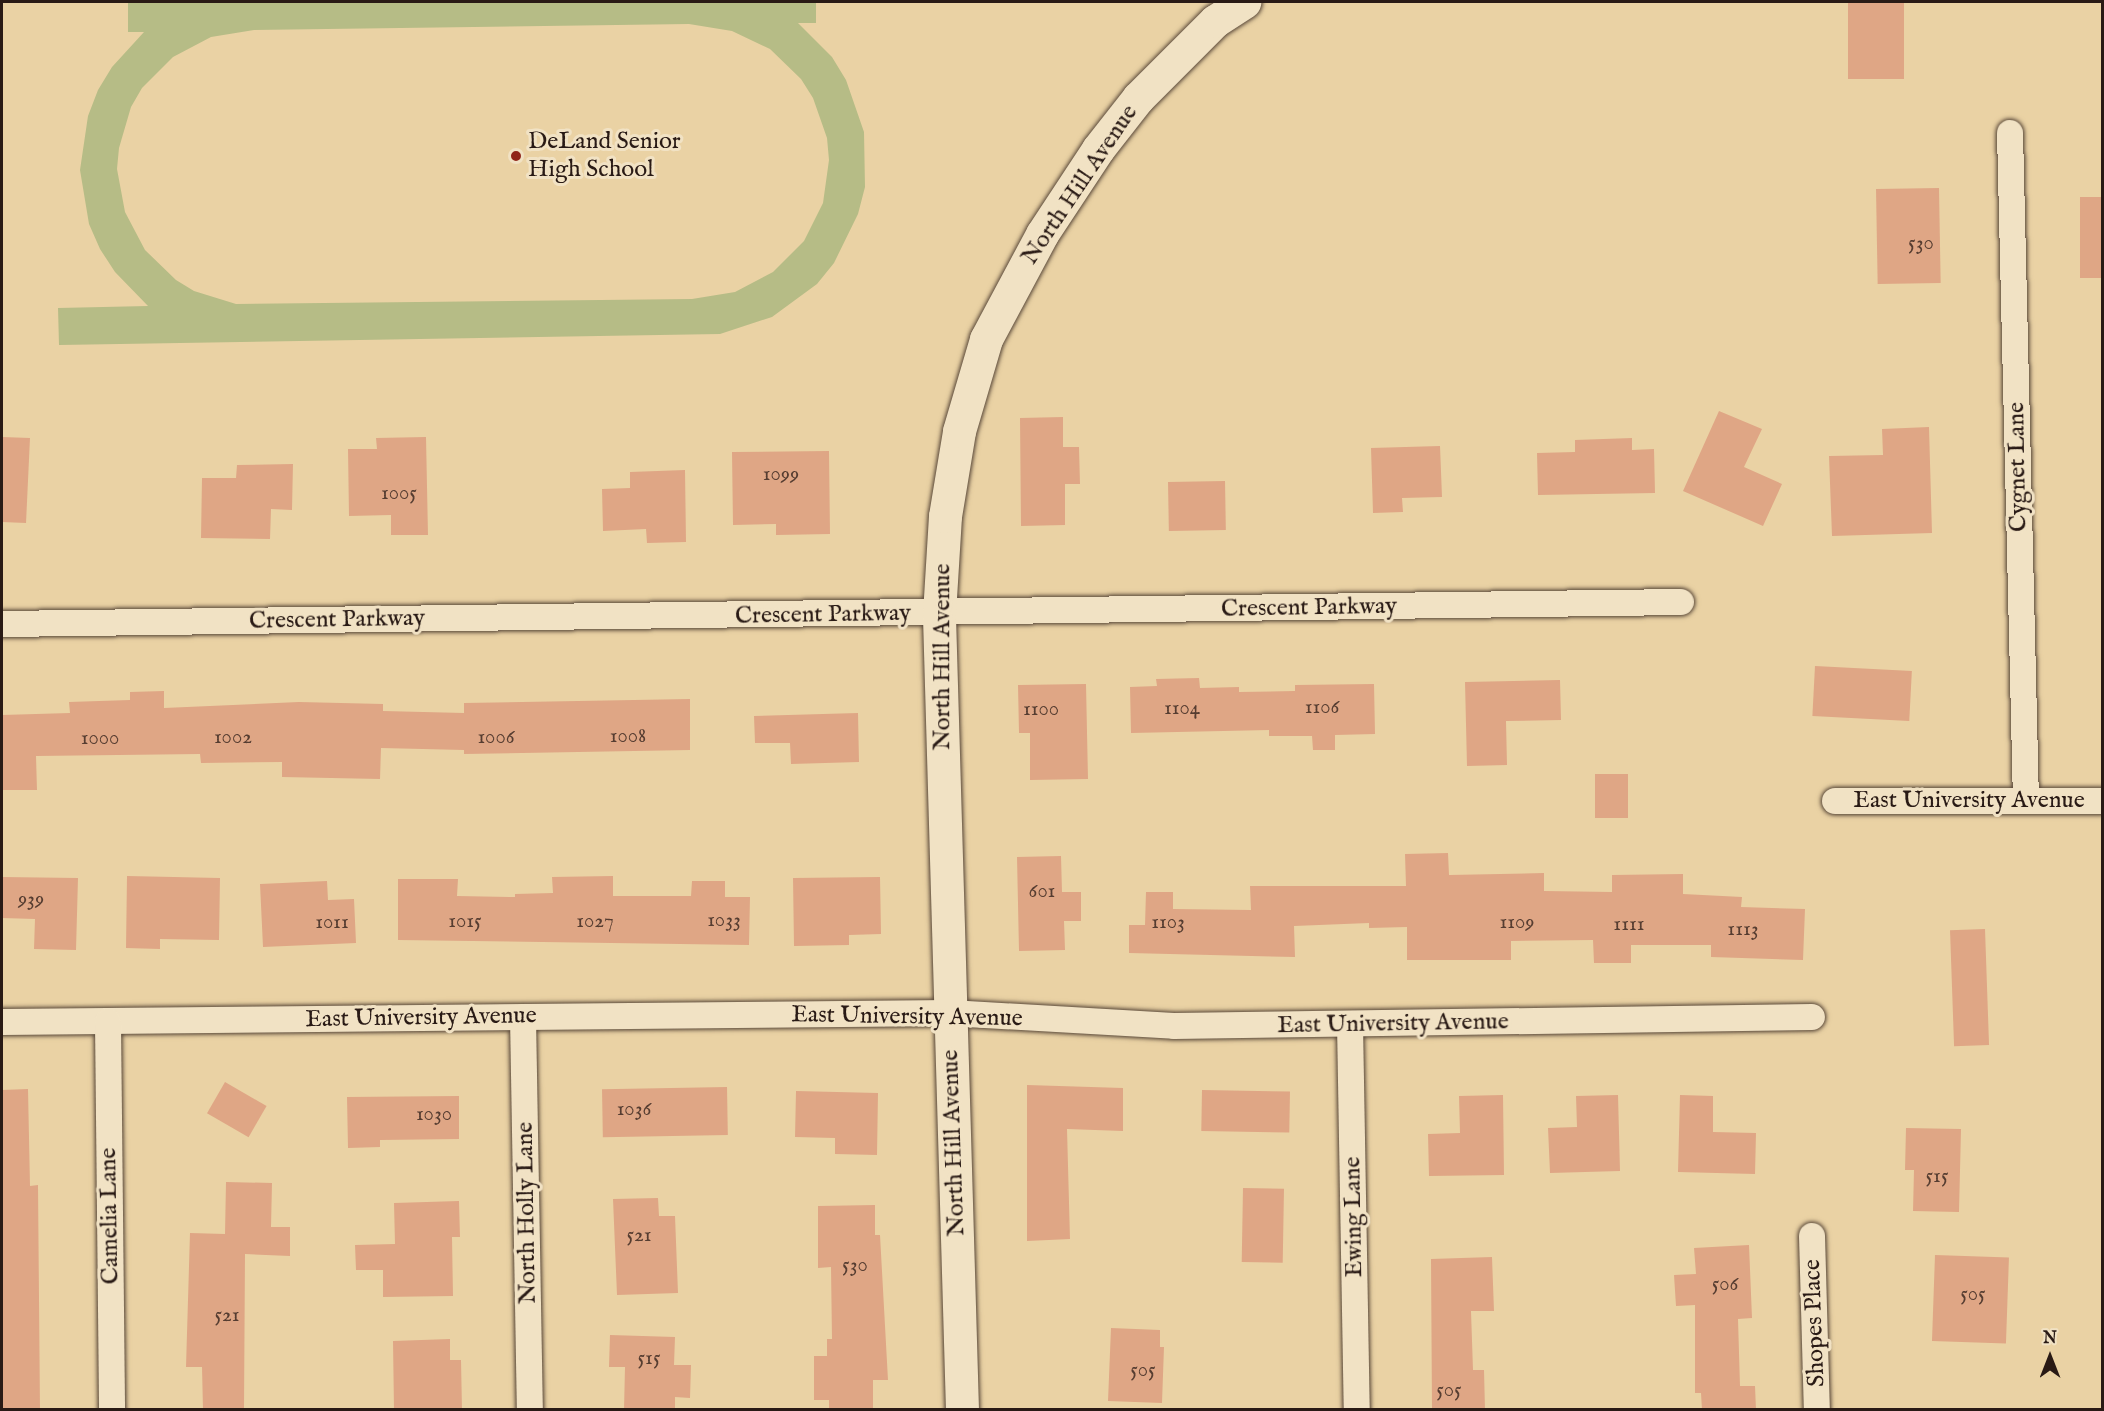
<!DOCTYPE html>
<html>
<head>
<meta charset="utf-8">
<style>
  body { margin:0 }
  #map { position:relative; width:2104px; height:1411px; overflow:hidden; background:#ead2a4; font-family:"IM FELL English",serif }
  div>[style] { position:absolute }
  [style*='--x'] { left:calc(var(--x)*1px); top:calc(var(--y)*1px); width:calc(var(--w)*1px); rotate:calc(var(--a)*1deg) }
  .green>* { inset:0; background:#b6bc86 }
  .building>* { inset:0; background:#dfa685; transform-origin:0 0 }
  .roads { filter:drop-shadow(0 0 2px #594839) drop-shadow(0 0 2px #594839) }
  .minor>* { height:26px; margin:-13px; padding:0 13px; transform-origin:13px; border-radius:13px; background:#f1e2c4 }
  .tertiary>* { height:33px; margin:-16.5px; padding:0 16.5px; transform-origin:16.5px; border-radius:16.5px; background:#f1e2c4 }
  .dots>* { width:16px; height:16px; translate:-50% -50%; box-sizing:border-box; border:3px solid #f1e2c4; border-radius:50% }
  span { translate:-50% -50%; white-space:nowrap; text-align:center; line-height:1.15; -webkit-text-stroke:6px #f1e2c4; paint-order:stroke }
  .number-label { font-size:21px; color:#563d31 }
  .number-label span { -webkit-text-stroke-width:0 }
  .poi-label { font-size:24px; color:#291a15 }
  .left { translate:0 -50%; text-align:left }
  .street-label { font-size:24px; color:#291a15 }
  .frame { position:absolute; inset:0; border:3px solid #291a15; pointer-events:none }
  .north { position:absolute; left:2020px; top:1327px; width:60px; height:60px; -webkit-text-stroke:4px #f1e2c4; paint-order:stroke; rotate:0deg; font-size:16px; font-weight:700; line-height:24px; text-align:center; color:#291a15 }
  .north::after { content:''; display:block; margin:auto; width:21px; height:27px; background:#291a15; clip-path:polygon(50% 0,100% 100%,50% 72%,0 100%) }
</style>
</head>
<body>
<div id="map">
  <div class="green">
    <i style="clip-path:polygon(evenodd,128px 2px,816px 2px,816px 23px,798px 23px,832px 57px,846px 80px,864px 132px,865px 187px,858px 214px,834px 263px,817px 284px,772px 317px,720px 334px,59px 345px,58px 308px,148px 306px,115px 272px,100px 249px,89px 224px,80px 170px,88px 116px,98px 90px,112px 67px,144px 32px,128px 32px,128px 2px,689px 24px,732px 31px,770px 49px,801px 79px,813px 98px,827px 138px,829px 160px,823px 203px,804px 241px,773px 272px,735px 292px,692px 299px,236px 304px,194px 291px,176px 280px,145px 250px,125px 212px,117px 169px,119px 148px,131px 107px,142px 88px,173px 57px,211px 37px,254px 30px,689px 24px)"></i>
  </div>
  <div class="building">
    <i style="left:1848px;top:2px;width:56px;height:77px"></i>
    <i style="left:1939px;top:188px;width:95px;height:63px;rotate:89deg"></i>
    <i style="left:2103px;top:197px;width:81px;height:23px;rotate:90deg"></i>
    <i style="clip-path:polygon(1719px 411px,1762px 429px,1744px 467px,1782px 484px,1763px 526px,1683px 491px)"></i>
    <i style="clip-path:polygon(1063px 417px,1063px 447px,1079px 447px,1080px 484px,1065px 484px,1065px 525px,1021px 526px,1020px 418px)"></i>
    <i style="clip-path:polygon(1929px 427px,1932px 533px,1832px 536px,1829px 456px,1883px 455px,1882px 429px)"></i>
    <i style="clip-path:polygon(2px 437px,30px 438px,26px 523px,2px 522px)"></i>
    <i style="clip-path:polygon(426px 437px,428px 535px,391px 535px,391px 515px,349px 516px,348px 449px,377px 449px,376px 438px)"></i>
    <i style="clip-path:polygon(1632px 438px,1632px 450px,1654px 449px,1655px 493px,1538px 495px,1537px 453px,1575px 452px,1575px 440px)"></i>
    <i style="clip-path:polygon(1440px 446px,1442px 497px,1402px 498px,1403px 512px,1373px 513px,1371px 448px)"></i>
    <i style="clip-path:polygon(829px 451px,830px 534px,776px 535px,776px 524px,733px 525px,732px 452px)"></i>
    <i style="clip-path:polygon(293px 464px,292px 510px,271px 509px,270px 539px,201px 538px,202px 478px,236px 478px,237px 465px)"></i>
    <i style="clip-path:polygon(685px 470px,686px 542px,647px 543px,646px 529px,603px 531px,602px 489px,630px 488px,630px 472px)"></i>
    <i style="left:1225px;top:481px;width:49px;height:57px;rotate:89deg"></i>
    <i style="left:1815px;top:666px;width:97px;height:50px;rotate:3deg"></i>
    <i style="clip-path:polygon(1199px 678px,1200px 688px,1239px 687px,1239px 692px,1295px 691px,1295px 685px,1374px 684px,1375px 734px,1335px 735px,1335px 750px,1313px 750px,1312px 736px,1269px 736px,1269px 730px,1131px 733px,1130px 687px,1157px 686px,1156px 679px)"></i>
    <i style="clip-path:polygon(1560px 680px,1561px 720px,1506px 721px,1507px 765px,1467px 766px,1465px 682px)"></i>
    <i style="clip-path:polygon(1086px 684px,1088px 779px,1030px 780px,1030px 733px,1019px 733px,1018px 685px)"></i>
    <i style="clip-path:polygon(164px 691px,164px 708px,299px 702px,383px 704px,383px 711px,464px 713px,464px 703px,690px 699px,690px 750px,464px 754px,464px 750px,381px 748px,380px 779px,282px 777px,282px 762px,201px 763px,200px 754px,36px 756px,37px 790px,2px 790px,2px 715px,70px 713px,69px 702px,130px 700px,130px 692px)"></i>
    <i style="clip-path:polygon(858px 713px,859px 762px,791px 764px,790px 743px,755px 743px,754px 716px)"></i>
    <i style="left:1595px;top:774px;width:33px;height:44px"></i>
    <i style="clip-path:polygon(1448px 853px,1449px 875px,1544px 873px,1544px 891px,1612px 892px,1612px 875px,1683px 874px,1683px 894px,1742px 897px,1741px 907px,1805px 909px,1803px 960px,1711px 957px,1711px 945px,1631px 945px,1631px 963px,1594px 963px,1593px 940px,1511px 941px,1511px 960px,1407px 960px,1407px 927px,1369px 928px,1369px 923px,1294px 926px,1295px 957px,1129px 953px,1129px 925px,1145px 925px,1146px 892px,1173px 892px,1173px 909px,1251px 910px,1250px 886px,1406px 886px,1405px 854px)"></i>
    <i style="clip-path:polygon(1061px 856px,1062px 892px,1081px 892px,1081px 921px,1064px 921px,1065px 950px,1019px 951px,1017px 857px)"></i>
    <i style="clip-path:polygon(127px 876px,220px 878px,219px 940px,160px 939px,160px 949px,126px 948px)"></i>
    <i style="clip-path:polygon(613px 876px,613px 896px,691px 896px,692px 881px,725px 881px,725px 897px,750px 897px,749px 945px,398px 940px,398px 879px,458px 879px,457px 896px,515px 897px,515px 894px,553px 893px,552px 877px)"></i>
    <i style="clip-path:polygon(2px 877px,78px 878px,76px 950px,34px 949px,35px 919px,2px 918px)"></i>
    <i style="clip-path:polygon(880px 877px,881px 934px,849px 935px,849px 945px,794px 946px,793px 878px)"></i>
    <i style="clip-path:polygon(327px 881px,328px 900px,354px 899px,356px 943px,263px 947px,260px 884px)"></i>
    <i style="left:1985px;top:929px;width:116px;height:35px;rotate:88deg"></i>
    <i style="left:225px;top:1082px;width:48px;height:36px;rotate:30deg"></i>
    <i style="clip-path:polygon(1027px 1085px,1123px 1088px,1123px 1131px,1067px 1129px,1070px 1239px,1027px 1241px)"></i>
    <i style="left:727px;top:1087px;width:48px;height:125px;rotate:89deg"></i>
    <i style="clip-path:polygon(28px 1089px,30px 1186px,38px 1185px,40px 1410px,2px 1410px,2px 1090px)"></i>
    <i style="left:1202px;top:1090px;width:88px;height:41px;rotate:1deg"></i>
    <i style="clip-path:polygon(796px 1091px,878px 1093px,877px 1155px,835px 1154px,835px 1138px,795px 1137px)"></i>
    <i style="clip-path:polygon(1503px 1095px,1504px 1175px,1429px 1176px,1428px 1134px,1460px 1133px,1459px 1096px)"></i>
    <i style="clip-path:polygon(1618px 1095px,1620px 1171px,1550px 1173px,1548px 1128px,1577px 1127px,1576px 1096px)"></i>
    <i style="clip-path:polygon(1680px 1095px,1713px 1096px,1713px 1132px,1756px 1133px,1755px 1174px,1678px 1172px)"></i>
    <i style="clip-path:polygon(459px 1096px,459px 1139px,380px 1140px,380px 1147px,348px 1148px,347px 1097px)"></i>
    <i style="clip-path:polygon(1906px 1128px,1961px 1129px,1959px 1212px,1913px 1211px,1914px 1170px,1905px 1170px)"></i>
    <i style="clip-path:polygon(226px 1182px,272px 1183px,271px 1227px,290px 1227px,290px 1256px,245px 1254px,244px 1410px,203px 1410px,202px 1367px,186px 1367px,190px 1233px,225px 1234px)"></i>
    <i style="left:1243px;top:1188px;width:41px;height:74px;rotate:1deg"></i>
    <i style="clip-path:polygon(658px 1198px,659px 1216px,675px 1216px,678px 1293px,617px 1295px,613px 1199px)"></i>
    <i style="clip-path:polygon(459px 1201px,460px 1237px,452px 1237px,453px 1296px,383px 1297px,383px 1270px,356px 1270px,355px 1245px,395px 1244px,394px 1203px)"></i>
    <i style="clip-path:polygon(875px 1205px,875px 1235px,880px 1235px,888px 1380px,873px 1380px,873px 1410px,829px 1410px,829px 1400px,814px 1400px,814px 1356px,827px 1356px,827px 1339px,832px 1339px,831px 1267px,818px 1268px,818px 1206px)"></i>
    <i style="clip-path:polygon(1749px 1245px,1752px 1318px,1738px 1319px,1740px 1386px,1755px 1386px,1756px 1410px,1702px 1410px,1701px 1393px,1695px 1393px,1695px 1305px,1676px 1306px,1674px 1275px,1696px 1274px,1694px 1248px)"></i>
    <i style="left:1935px;top:1255px;width:74px;height:86px;rotate:2deg"></i>
    <i style="clip-path:polygon(1492px 1257px,1494px 1311px,1471px 1311px,1473px 1370px,1484px 1370px,1485px 1410px,1432px 1410px,1431px 1259px)"></i>
    <i style="clip-path:polygon(1111px 1328px,1160px 1330px,1160px 1347px,1164px 1347px,1162px 1403px,1108px 1401px)"></i>
    <i style="clip-path:polygon(610px 1335px,675px 1337px,674px 1365px,691px 1365px,690px 1398px,675px 1397px,675px 1410px,624px 1410px,625px 1367px,609px 1367px)"></i>
    <i style="clip-path:polygon(450px 1339px,450px 1360px,461px 1360px,462px 1410px,394px 1410px,393px 1341px)"></i>
  </div>
  <div class="roads">
    <div class="minor">
      <i style="--x:2010;--y:133;--w:668;--a:88.63"></i>
      <i style="--x:2;--y:624;--w:1679;--a:-0.75"></i>
      <i style="--x:1835;--y:801;--w:267;--a:0"></i>
      <i style="--x:523;--y:1017;--w:393;--a:89"></i>
      <i style="--x:2;--y:1022;--w:948;--a:-0.54"></i>
      <i style="--x:950;--y:1013;--w:224;--a:3.3"></i>
      <i style="--x:1174;--y:1026;--w:638;--a:-0.81"></i>
      <i style="--x:108;--y:1022;--w:388;--a:89.4"></i>
      <i style="--x:1350;--y:1024;--w:386;--a:89"></i>
      <i style="--x:1812;--y:1236;--w:174;--a:88.4"></i>
    </div>
    <div class="tertiary">
      <i style="--x:962;--y:1410;--w:796;--a:-91.66"></i>
      <i style="--x:939;--y:614;--w:98;--a:-86.5"></i>
      <i style="--x:945;--y:516;--w:86;--a:-80.6"></i>
      <i style="--x:959;--y:431;--w:96;--a:-73.6"></i>
      <i style="--x:986;--y:339;--w:119;--a:-61.9"></i>
      <i style="--x:1042;--y:234;--w:102;--a:-56.6"></i>
      <i style="--x:1098;--y:149;--w:65;--a:-51.9"></i>
      <i style="--x:1138;--y:98;--w:109;--a:-45"></i>
      <i style="--x:1215;--y:21;--w:35;--a:-33"></i>
    </div>
  </div>
  <div class="dots">
    <i style="left:516px;top:156px;background:#8f2418"></i>
  </div>
  <div class="number-label">
    <span style="left:1921px;top:244px">530</span>
    <span style="left:781px;top:475px">1099</span>
    <span style="left:399px;top:494px">1005</span>
    <span style="left:1322px;top:708px">1106</span>
    <span style="left:1182px;top:709px">1104</span>
    <span style="left:1041px;top:710px">1100</span>
    <span style="left:628px;top:737px">1008</span>
    <span style="left:233px;top:738px">1002</span>
    <span style="left:496px;top:738px">1006</span>
    <span style="left:100px;top:739px">1000</span>
    <span style="left:1042px;top:892px">601</span>
    <span style="left:31px;top:900px">939</span>
    <span style="left:724px;top:921px">1033</span>
    <span style="left:465px;top:922px">1015</span>
    <span style="left:595px;top:922px">1027</span>
    <span style="left:332px;top:923px">1011</span>
    <span style="left:1168px;top:923px">1103</span>
    <span style="left:1517px;top:923px">1109</span>
    <span style="left:1629px;top:925px">1111</span>
    <span style="left:1743px;top:930px">1113</span>
    <span style="left:634px;top:1110px">1036</span>
    <span style="left:434px;top:1115px">1030</span>
    <span style="left:1937px;top:1177px">515</span>
    <span style="left:639px;top:1236px">521</span>
    <span style="left:855px;top:1266px">530</span>
    <span style="left:1725px;top:1285px">506</span>
    <span style="left:1973px;top:1295px">505</span>
    <span style="left:227px;top:1316px">521</span>
    <span style="left:649px;top:1359px">515</span>
    <span style="left:1143px;top:1371px">505</span>
    <span style="left:1449px;top:1391px">505</span>
  </div>
  <div class="poi-label">
    <span class="left" style="left:528px;top:156px">DeLand Senior<br>High School</span>
  </div>
  <div class="street-label">
    <span style="left:1080px;top:185px;rotate:-56deg">North Hill Avenue</span>
    <span style="left:2018px;top:467px;rotate:-91deg">Cygnet Lane</span>
    <span style="left:1309px;top:608px;rotate:-1deg">Crescent Parkway</span>
    <span style="left:823px;top:615px;rotate:-1deg">Crescent Parkway</span>
    <span style="left:337px;top:620px;rotate:-1deg">Crescent Parkway</span>
    <span style="left:943px;top:657px;rotate:-90deg">North Hill Avenue</span>
    <span style="left:1969px;top:801px">East University Avenue</span>
    <span style="left:907px;top:1017px;rotate:1deg">East University Avenue</span>
    <span style="left:421px;top:1018px;rotate:-1deg">East University Avenue</span>
    <span style="left:1393px;top:1024px;rotate:-1deg">East University Avenue</span>
    <span style="left:954px;top:1143px;rotate:-92deg">North Hill Avenue</span>
    <span style="left:527px;top:1213px;rotate:-91deg">North Holly Lane</span>
    <span style="left:110px;top:1216px;rotate:-91deg">Camelia Lane</span>
    <span style="left:1354px;top:1217px;rotate:-91deg">Ewing Lane</span>
    <span style="left:1815px;top:1323px;rotate:-92deg">Shopes Place</span>
  </div>
  <div class="frame"></div>
  <div class="north">N</div>
</div>
</body>
</html>
